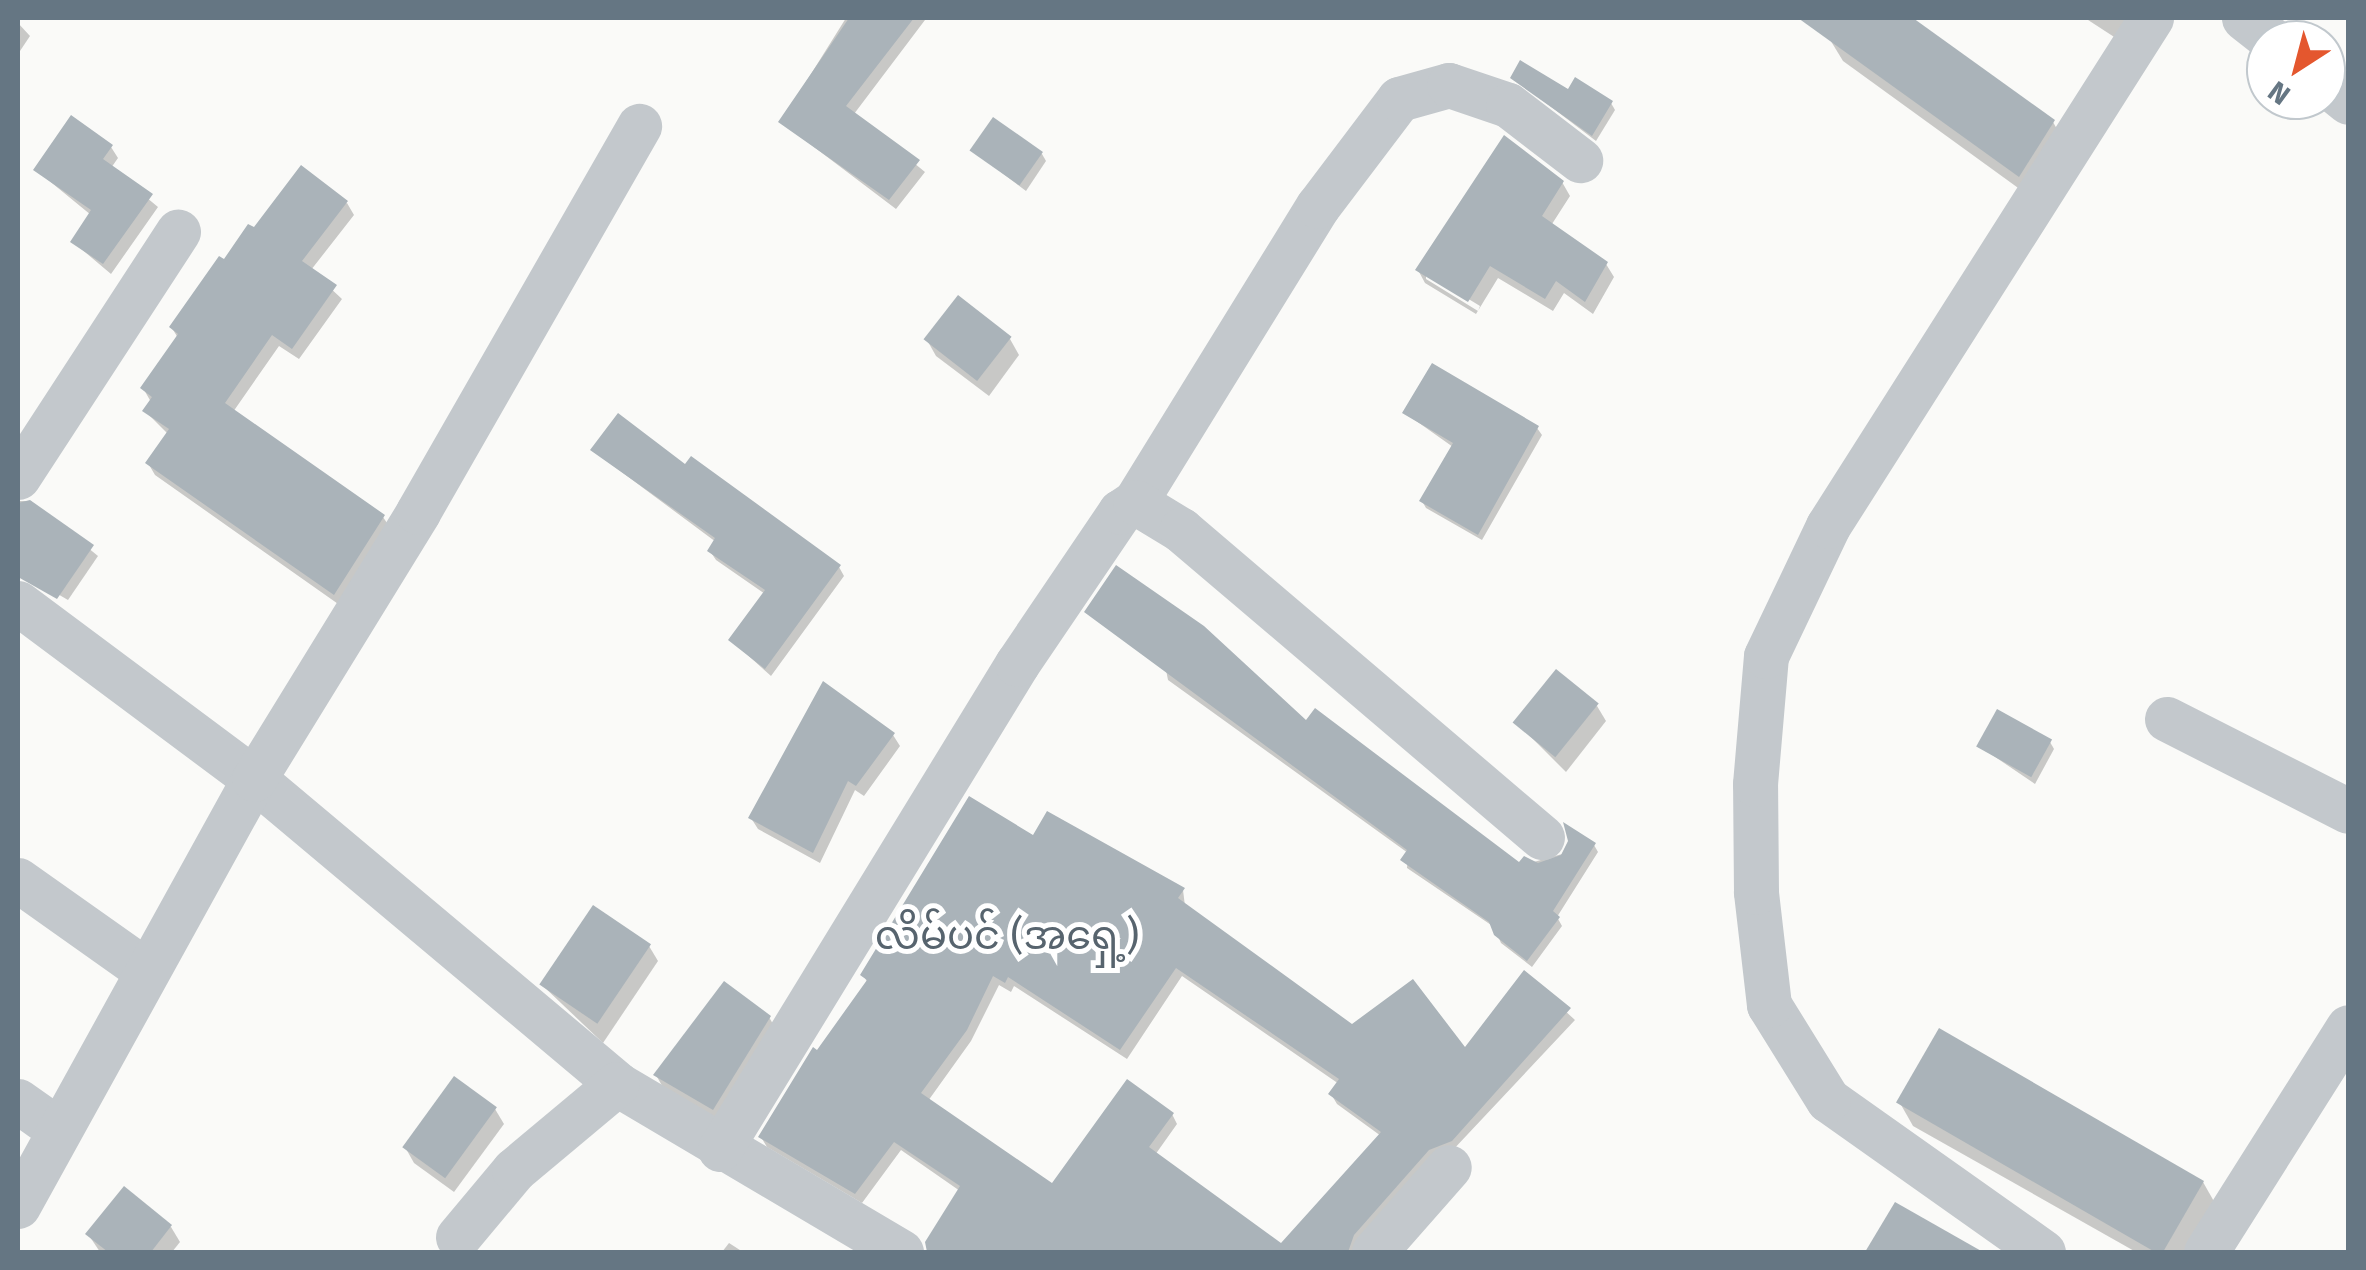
<!DOCTYPE html>
<html>
<head>
<meta charset="utf-8">
<style>
  body { margin:0 }
  #map { position:relative; width:2366px; height:1270px; overflow:hidden; background:#fafaf8; font-family:"Fira Sans","Noto Sans Myanmar",sans-serif }
  div>[style] { position:absolute }
  [style*='--x'] { left:calc(var(--x)*1px); top:calc(var(--y)*1px); width:calc(var(--w)*1px); rotate:calc(var(--a)*1deg) }
  .shadow>* { inset:0; background:#0003 }
  .building>* { inset:0; background:#aab3b9; transform-origin:0 0 }
  .street>* { height:45px; margin:-22.5px; padding:0 22.5px; transform-origin:22.5px; border-radius:22.5px; background:#c3c8cc }
  span { translate:-50% -50%; white-space:nowrap; text-align:center; line-height:1.15; -webkit-text-stroke:10px #fff; paint-order:stroke }
  .quarter-label { font-size:40px; color:#57646e }
  .frame { position:absolute; inset:0; border:20px solid #657683; pointer-events:none }
  .north { position:absolute; left:2246px; top:20px; width:100px; height:100px; box-sizing:border-box; background:#fff; border:2px solid #c1c8cd; border-radius:50%; rotate:216deg; font-size:28px; font-weight:700; line-height:40px; text-align:center; color:#657683 }
  .north::after { content:''; display:block; margin:auto; width:35px; height:45px; background:#e4572e; clip-path:polygon(50% 0,100% 100%,50% 72%,0 100%) }
</style>
</head>
<body>
<div id="map">
  <div class="shadow">
    <i style="clip-path:polygon(846px 18px,925px 20px,854px 114px,925px 172px,896px 209px,781px 122px)"></i>
    <i style="clip-path:polygon(1844px 18px,1908px 18px,2053px 122px,2066px 145px,2032px 198px,1843px 61px,1829px 38px)"></i>
    <i style="clip-path:polygon(2085px 18px,2147px 18px,2128px 46px)"></i>
    <i style="clip-path:polygon(18px 23px,30px 36px,18px 54px)"></i>
    <i style="clip-path:polygon(1513px 78px,1611px 103px,1615px 110px,1596px 141px)"></i>
    <i style="clip-path:polygon(111px 147px,118px 158px,111px 168px,158px 207px,111px 274px,73px 242px,91px 215px,36px 170px)"></i>
    <i style="clip-path:polygon(972px 150px,1042px 154px,1046px 161px,1026px 191px)"></i>
    <i style="clip-path:polygon(evenodd,1562px 182px,1570px 196px,1552px 224px,1606px 264px,1614px 277px,1593px 314px,1564px 293px,1553px 311px,1498px 278px,1476px 314px,1425px 283px,1418px 270px,1562px 182px,1426px 273px,1480px 306px,1478px 311px,1426px 279px,1426px 273px)"></i>
    <i style="clip-path:polygon(347px 203px,354px 215px,311px 270px,342px 299px,299px 359px,279px 346px,233px 412px,383px 517px,391px 529px,341px 606px,155px 475px,148px 463px,168px 434px,145px 411px,151px 402px,143px 388px,178px 338px,172px 328px,254px 231px)"></i>
    <i style="clip-path:polygon(1010px 339px,1019px 355px,989px 396px,936px 356px,927px 340px)"></i>
    <i style="clip-path:polygon(1405px 413px,1537px 428px,1542px 435px,1482px 540px,1426px 508px,1422px 501px,1453px 447px)"></i>
    <i style="clip-path:polygon(592px 450px,839px 567px,844px 576px,771px 676px,731px 640px,765px 594px,716px 560px,710px 551px,716px 542px)"></i>
    <i style="clip-path:polygon(18px 501px,31px 501px,98px 556px,68px 600px,18px 571px)"></i>
    <i style="clip-path:polygon(1087px 612px,1307px 724px,1520px 866px,1594px 845px,1598px 852px,1557px 917px,1562px 926px,1532px 967px,1501px 943px,1494px 927px,1407px 868px,1408px 853px,1168px 680px,1166px 670px)"></i>
    <i style="clip-path:polygon(1597px 706px,1606px 721px,1566px 772px,1521px 727px)"></i>
    <i style="clip-path:polygon(893px 735px,900px 746px,864px 796px,855px 790px,820px 863px,758px 829px,751px 818px)"></i>
    <i style="clip-path:polygon(2050px 742px,2054px 749px,2035px 784px,1979px 746px)"></i>
    <i style="clip-path:polygon(evenodd,1034px 838px,1183px 890px,1185px 906px,1352px 1027px,1465px 1051px,1525px 974px,1575px 1020px,1357px 1252px,1080px 1252px,960px 1191px,901px 1150px,862px 1203px,767px 1147px,761px 1137px,868px 983px,863px 975px,1034px 838px,1182px 976px,1339px 1084px,1331px 1094px,1337px 1104px,1381px 1136px,1282px 1247px,1155px 1155px,1177px 1124px,1172px 1114px,1052px 1186px,928px 1101px,971px 1041px,999px 985px,1011px 992px,1014px 986px,1127px 1059px,1182px 976px)"></i>
    <i style="clip-path:polygon(649px 946px,658px 961px,603px 1043px,542px 985px)"></i>
    <i style="clip-path:polygon(769px 1017px,778px 1033px,722px 1124px,665px 1091px,656px 1075px)"></i>
    <i style="clip-path:polygon(1900px 1103px,2203px 1182px,2216px 1205px,2190px 1252px,2136px 1252px,1913px 1126px)"></i>
    <i style="clip-path:polygon(495px 1109px,504px 1124px,454px 1192px,414px 1163px,405px 1147px)"></i>
    <i style="clip-path:polygon(1895px 1206px,1978px 1252px,1868px 1252px)"></i>
    <i style="clip-path:polygon(171px 1227px,180px 1242px,172px 1252px,100px 1252px,88px 1234px)"></i>
    <i style="clip-path:polygon(729px 1243px,743px 1252px,722px 1252px)"></i>
  </div>
  <div class="building">
    <i style="clip-path:polygon(849px 18px,914px 18px,846px 106px,920px 160px,889px 200px,778px 122px)"></i>
    <i style="clip-path:polygon(1798px 18px,1913px 18px,2055px 120px,2019px 177px)"></i>
    <i style="clip-path:polygon(1520px 60px,1568px 89px,1575px 77px,1613px 101px,1592px 136px,1510px 78px)"></i>
    <i style="clip-path:polygon(71px 115px,113px 145px,103px 159px,153px 194px,103px 264px,70px 242px,91px 210px,33px 170px)"></i>
    <i style="left:993px;top:117px;width:61px;height:41px;rotate:35deg"></i>
    <i style="clip-path:polygon(1504px 135px,1564px 181px,1542px 216px,1608px 262px,1585px 302px,1556px 281px,1545px 299px,1490px 266px,1468px 302px,1415px 270px)"></i>
    <i style="clip-path:polygon(301px 165px,348px 201px,302px 261px,337px 285px,292px 349px,272px 335px,225px 403px,385px 515px,334px 595px,145px 463px,169px 429px,142px 411px,152px 397px,140px 388px,178px 334px,169px 327px,219px 256px,224px 259px,248px 224px,254px 227px)"></i>
    <i style="left:958px;top:295px;width:68px;height:56px;rotate:38deg"></i>
    <i style="clip-path:polygon(1432px 363px,1539px 426px,1478px 535px,1419px 501px,1453px 443px,1402px 413px)"></i>
    <i style="clip-path:polygon(618px 413px,685px 464px,691px 456px,841px 565px,765px 669px,728px 640px,765px 590px,707px 551px,715px 538px,590px 450px)"></i>
    <i style="clip-path:polygon(30px 500px,94px 545px,57px 599px,18px 577px,18px 503px)"></i>
    <i style="clip-path:polygon(1116px 565px,1204px 626px,1306px 720px,1315px 708px,1519px 862px,1524px 856px,1538px 863px,1561px 855px,1568px 841px,1563px 822px,1596px 843px,1553px 911px,1560px 917px,1527px 961px,1494px 935px,1489px 922px,1400px 860px,1407px 850px,1084px 612px)"></i>
    <i style="left:1556px;top:669px;width:55px;height:69px;rotate:39deg"></i>
    <i style="clip-path:polygon(823px 681px,895px 733px,856px 786px,848px 781px,813px 853px,748px 818px)"></i>
    <i style="left:1997px;top:709px;width:63px;height:43px;rotate:29deg"></i>
    <i style="clip-path:polygon(evenodd,969px 796px,1033px 835px,1047px 811px,1185px 888px,1178px 898px,1352px 1024px,1413px 979px,1465px 1047px,1524px 970px,1571px 1008px,1452px 1141px,1429px 1150px,1354px 1235px,1348px 1252px,927px 1252px,925px 1242px,960px 1186px,894px 1142px,855px 1194px,758px 1137px,813px 1047px,817px 1050px,867px 980px,860px 975px,969px 796px,1176px 968px,1339px 1079px,1328px 1094px,1381px 1132px,1281px 1243px,1149px 1147px,1174px 1113px,1127px 1079px,1052px 1183px,921px 1093px,967px 1030px,993px 976px,1005px 983px,1008px 977px,1120px 1050px,1176px 968px)"></i>
    <i style="left:593px;top:905px;width:70px;height:96px;rotate:34deg"></i>
    <i style="clip-path:polygon(724px 981px,771px 1016px,713px 1110px,653px 1075px)"></i>
    <i style="left:1939px;top:1028px;width:306px;height:86px;rotate:30deg"></i>
    <i style="left:454px;top:1076px;width:53px;height:88px;rotate:36deg"></i>
    <i style="clip-path:polygon(124px 1186px,172px 1225px,151px 1252px,108px 1252px,85px 1234px)"></i>
    <i style="clip-path:polygon(1895px 1202px,1983px 1252px,1865px 1252px)"></i>
  </div>
  <div class="street">
    <i style="--x:2244;--y:18;--w:36;--a:38"></i>
    <i style="--x:2326;--y:84;--w:28;--a:39"></i>
    <i style="--x:18;--y:477;--w:293;--a:-56.9"></i>
    <i style="--x:1135;--y:502;--w:348;--a:-58.3"></i>
    <i style="--x:1318;--y:206;--w:134;--a:-52.9"></i>
    <i style="--x:1399;--y:99;--w:52;--a:-15.6"></i>
    <i style="--x:1449;--y:85;--w:62;--a:18.7"></i>
    <i style="--x:1508;--y:105;--w:91;--a:37.4"></i>
    <i style="--x:18;--y:603;--w:294;--a:36.7"></i>
    <i style="--x:254;--y:779;--w:474;--a:40"></i>
    <i style="--x:617;--y:1084;--w:330;--a:30.6"></i>
    <i style="--x:2167;--y:719;--w:203;--a:26.9"></i>
    <i style="--x:18;--y:880;--w:156;--a:35.3"></i>
    <i style="--x:18;--y:1101;--w:50;--a:35.3"></i>
    <i style="--x:720;--y:1149;--w:569;--a:-58.52"></i>
    <i style="--x:1017;--y:664;--w:184;--a:-55.9"></i>
    <i style="--x:1120;--y:512;--w:18;--a:-34"></i>
    <i style="--x:1135;--y:502;--w:54;--a:31.3"></i>
    <i style="--x:1181;--y:530;--w:474;--a:40.4"></i>
    <i style="--x:18;--y:1206;--w:488;--a:-61.1"></i>
    <i style="--x:254;--y:779;--w:313;--a:-58.4"></i>
    <i style="--x:418;--y:512;--w:445;--a:-60.2"></i>
    <i style="--x:458;--y:1237;--w:87;--a:-50.1"></i>
    <i style="--x:514;--y:1170;--w:134;--a:-39.9"></i>
    <i style="--x:1374;--y:1252;--w:113;--a:-48.6"></i>
    <i style="--x:2043;--y:1252;--w:263;--a:-144.7"></i>
    <i style="--x:1828;--y:1100;--w:112;--a:-121.8"></i>
    <i style="--x:1769;--y:1005;--w:114;--a:-96.6"></i>
    <i style="--x:1756;--y:892;--w:108;--a:-90.5"></i>
    <i style="--x:1755;--y:784;--w:128;--a:-85.1"></i>
    <i style="--x:1766;--y:656;--w:144;--a:-64.5"></i>
    <i style="--x:1828;--y:526;--w:602;--a:-57.55"></i>
    <i style="--x:2206;--y:1252;--w:266;--a:-57.7"></i>
  </div>
  <div class="quarter-label">
    <span style="left:1007px;top:936px">လိမ်ပင် (အရှေ့)</span>
  </div>
  <div class="frame"></div>
  <div class="north">N</div>
</div>
</body>
</html>
